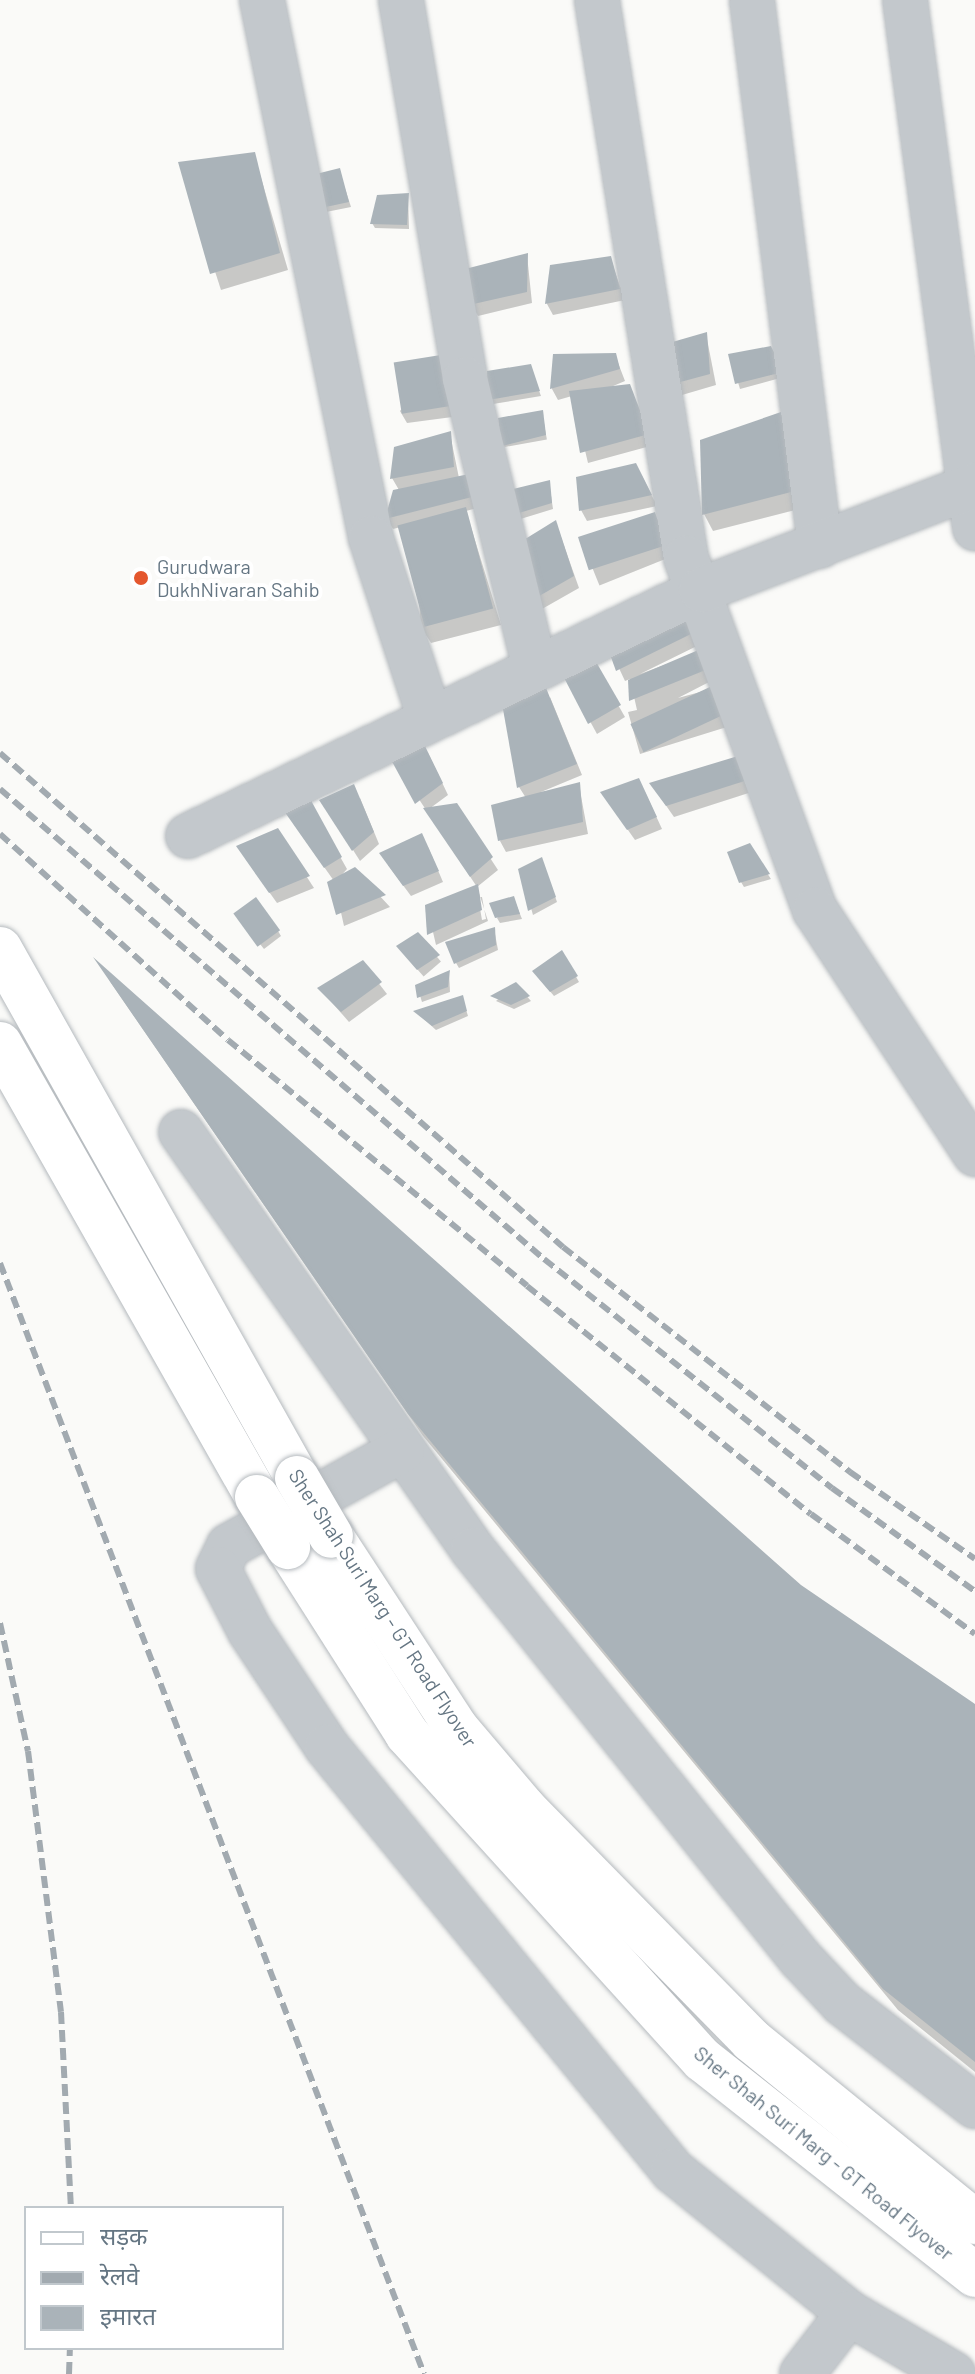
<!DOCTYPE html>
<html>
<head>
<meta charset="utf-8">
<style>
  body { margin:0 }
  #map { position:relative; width:975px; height:2374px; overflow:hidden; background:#fafaf8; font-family:Barlow,"Noto Sans Devanagari",sans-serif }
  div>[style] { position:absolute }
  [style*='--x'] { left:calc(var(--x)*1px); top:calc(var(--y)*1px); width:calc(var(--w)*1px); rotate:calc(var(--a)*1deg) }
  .shadow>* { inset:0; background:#0003; transform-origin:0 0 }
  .building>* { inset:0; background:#aab3b9; transform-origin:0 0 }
  .roads { filter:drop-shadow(0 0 2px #b5babe) drop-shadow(0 0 2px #b5babe) }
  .minor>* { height:44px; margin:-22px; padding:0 22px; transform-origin:22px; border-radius:22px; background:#c3c8cc }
  .major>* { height:44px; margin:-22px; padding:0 22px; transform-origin:22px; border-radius:22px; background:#fff }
  .rail>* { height:6px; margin-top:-3px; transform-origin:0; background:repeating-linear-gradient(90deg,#a2aab0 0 12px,transparent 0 18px) }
  .bridges { filter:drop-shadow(0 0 2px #b5babe) drop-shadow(0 0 2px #b5babe) }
  .major-bridge>* { height:44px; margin:-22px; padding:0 22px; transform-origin:22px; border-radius:22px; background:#fff }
  .dots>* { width:22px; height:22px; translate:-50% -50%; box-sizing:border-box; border:4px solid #fff; border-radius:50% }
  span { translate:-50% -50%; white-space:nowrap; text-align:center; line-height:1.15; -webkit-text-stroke:8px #fff; paint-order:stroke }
  .poi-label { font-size:20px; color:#657683 }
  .left { translate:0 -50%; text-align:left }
  .street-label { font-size:20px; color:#657683 }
  .legend { position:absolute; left:24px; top:2206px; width:260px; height:144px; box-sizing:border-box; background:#fff; border:2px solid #c1c8cd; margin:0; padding:10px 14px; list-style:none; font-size:24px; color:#657683 }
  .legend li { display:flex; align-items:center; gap:16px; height:40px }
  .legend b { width:40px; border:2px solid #c1c8cd }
</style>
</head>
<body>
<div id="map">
  <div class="shadow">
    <i style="clip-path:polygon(254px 154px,288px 270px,221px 290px,180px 163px)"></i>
    <i style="clip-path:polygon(341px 176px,351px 207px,326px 212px,323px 207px)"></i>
    <i style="clip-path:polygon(408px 195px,409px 229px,375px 228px,372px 223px)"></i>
    <i style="clip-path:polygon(527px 255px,532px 303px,478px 316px,471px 304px)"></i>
    <i style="clip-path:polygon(610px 258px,625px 300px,553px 315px,547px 304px,551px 267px)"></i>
    <i style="clip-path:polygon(706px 334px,716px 385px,682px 395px,675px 383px)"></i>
    <i style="clip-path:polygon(770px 348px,784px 377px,740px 389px,730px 355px)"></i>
    <i style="clip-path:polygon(615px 355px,625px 381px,606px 389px,629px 386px,654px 445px,588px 463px,572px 396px,558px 400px,552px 389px,555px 356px)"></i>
    <i style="clip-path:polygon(445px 356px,460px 416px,407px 423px,400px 411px)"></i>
    <i style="clip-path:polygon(530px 366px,541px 396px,493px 404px,489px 373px)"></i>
    <i style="left:542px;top:412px;width:28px;height:43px;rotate:80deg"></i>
    <i style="clip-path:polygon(790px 431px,803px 508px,713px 531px,704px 514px)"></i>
    <i style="clip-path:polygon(450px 434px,459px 478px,468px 476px,477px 508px,466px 511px,501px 625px,431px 643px,421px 627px,413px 524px,393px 529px,387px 518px,399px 490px,392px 478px)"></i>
    <i style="clip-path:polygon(642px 476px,657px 506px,587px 521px,581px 510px)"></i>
    <i style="clip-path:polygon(549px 482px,553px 509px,514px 521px,511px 516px)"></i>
    <i style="left:654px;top:515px;width:45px;height:77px;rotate:68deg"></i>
    <i style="clip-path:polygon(556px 523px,579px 588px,542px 609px,524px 542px)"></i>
    <i style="clip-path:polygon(691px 606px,701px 644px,640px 674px,702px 651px,713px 680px,678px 698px,711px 689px,730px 726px,640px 754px,628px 712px,637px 710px,630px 679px,625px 681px,610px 649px)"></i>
    <i style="clip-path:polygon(594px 663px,625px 717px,597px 734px,563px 672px)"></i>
    <i style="clip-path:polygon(550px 697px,582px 775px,541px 792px,579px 785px,588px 834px,506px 852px,500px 841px,526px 798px,519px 787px)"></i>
    <i style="clip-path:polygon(evenodd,428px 753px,448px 795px,429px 809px,456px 806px,498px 870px,477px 887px,488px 921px,436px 945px,427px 906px,477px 887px,391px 757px,428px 753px,478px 897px,482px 897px,486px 919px,482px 920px,478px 897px)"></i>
    <i style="clip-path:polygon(752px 779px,758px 790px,674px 817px,658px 794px)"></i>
    <i style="clip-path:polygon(645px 792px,662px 829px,635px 840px,609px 803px)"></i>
    <i style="clip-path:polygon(307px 798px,347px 869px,339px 878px,355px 869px,390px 907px,344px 926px,334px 881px,293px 823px)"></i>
    <i style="clip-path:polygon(360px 798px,379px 844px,360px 861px,329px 812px)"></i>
    <i style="clip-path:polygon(277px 831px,314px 888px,277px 903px,245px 858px)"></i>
    <i style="clip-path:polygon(749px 846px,771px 879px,744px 887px,741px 882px)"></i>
    <i style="clip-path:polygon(428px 847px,443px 882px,411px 896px,388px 865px)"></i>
    <i style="clip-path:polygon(544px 865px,557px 902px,533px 915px,520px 870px)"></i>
    <i style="clip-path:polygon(516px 904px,522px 919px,500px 923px,497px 918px)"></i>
    <i style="clip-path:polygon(241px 920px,278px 931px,281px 936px,264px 949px)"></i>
    <i style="clip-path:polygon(494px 929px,498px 950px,459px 968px,456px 963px)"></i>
    <i style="left:418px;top:935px;width:35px;height:23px;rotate:49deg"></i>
    <i style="clip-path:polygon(562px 952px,579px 982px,554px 996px,537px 976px)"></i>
    <i style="clip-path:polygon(363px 963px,387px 994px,349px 1022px,320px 989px)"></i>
    <i style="clip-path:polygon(449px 972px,450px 992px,422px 1002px,417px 986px)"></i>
    <i style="clip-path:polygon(109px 980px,799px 1587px,975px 1707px,975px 2072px,898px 2010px,423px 1436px)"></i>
    <i style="clip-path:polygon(516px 984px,531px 1001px,514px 1009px,496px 1001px)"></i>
    <i style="clip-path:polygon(462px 997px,468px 1016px,436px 1030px,416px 1012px)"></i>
  </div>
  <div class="building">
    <i style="clip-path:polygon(255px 152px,280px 253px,210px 274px,178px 162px)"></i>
    <i style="clip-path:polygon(340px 168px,349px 202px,321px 208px,316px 174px)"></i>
    <i style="clip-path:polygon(409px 193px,407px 225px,370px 224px,377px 195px)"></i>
    <i style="clip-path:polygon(528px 253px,527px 292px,469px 305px,465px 269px)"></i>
    <i style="clip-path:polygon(611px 256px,620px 289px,545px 304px,550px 265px)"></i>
    <i style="clip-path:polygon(707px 332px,710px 374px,673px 384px,662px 345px)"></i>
    <i style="clip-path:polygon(771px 346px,783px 372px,735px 384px,728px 354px)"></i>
    <i style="clip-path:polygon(616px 353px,620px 369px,550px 389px,553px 354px)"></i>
    <i style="left:447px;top:354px;width:52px;height:54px;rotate:81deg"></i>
    <i style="clip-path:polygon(531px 364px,540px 391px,488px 400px,487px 371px)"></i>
    <i style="clip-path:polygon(630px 384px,649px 434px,580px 453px,569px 391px)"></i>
    <i style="clip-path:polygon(543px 410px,546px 435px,502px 446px,498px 418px)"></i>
    <i style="clip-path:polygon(781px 412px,795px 491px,702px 515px,700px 440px)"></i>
    <i style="clip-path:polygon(451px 431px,454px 467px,390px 479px,394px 447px)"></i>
    <i style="clip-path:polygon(636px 463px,652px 495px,579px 511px,576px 477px)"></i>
    <i style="clip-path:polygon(469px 474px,472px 497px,385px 519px,393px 490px)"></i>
    <i style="clip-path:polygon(550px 480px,552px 503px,509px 516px,505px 491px)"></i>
    <i style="left:466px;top:507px;width:105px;height:71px;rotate:75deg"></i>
    <i style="left:655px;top:512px;width:35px;height:81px;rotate:72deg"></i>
    <i style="clip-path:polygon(556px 520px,574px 576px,534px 599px,522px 541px)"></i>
    <i style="clip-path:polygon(692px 603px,695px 632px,616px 671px,608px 649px)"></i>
    <i style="clip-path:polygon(703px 648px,708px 669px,629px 701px,628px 680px)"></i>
    <i style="clip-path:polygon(595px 660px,621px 705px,588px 724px,560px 670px)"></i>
    <i style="clip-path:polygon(544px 683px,577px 764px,517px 788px,501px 698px)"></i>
    <i style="left:712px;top:686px;width:31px;height:90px;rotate:65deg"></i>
    <i style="clip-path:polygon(422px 740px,443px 783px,415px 804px,389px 756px)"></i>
    <i style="clip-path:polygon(738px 756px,754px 778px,666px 806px,649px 783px)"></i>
    <i style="clip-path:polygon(639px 778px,657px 817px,627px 830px,600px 792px)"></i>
    <i style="clip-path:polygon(580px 782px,583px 822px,498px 841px,491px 805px)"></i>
    <i style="clip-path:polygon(354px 784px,374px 832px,352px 851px,319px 800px)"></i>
    <i style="clip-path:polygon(308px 795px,342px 857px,324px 868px,284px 811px)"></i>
    <i style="clip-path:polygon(457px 803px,493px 857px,470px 877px,423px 808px)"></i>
    <i style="clip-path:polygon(278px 828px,310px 876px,269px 893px,236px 846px)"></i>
    <i style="clip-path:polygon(422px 833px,439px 871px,403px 886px,379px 853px)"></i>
    <i style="clip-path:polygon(750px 843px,770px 874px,739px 883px,727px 852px)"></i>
    <i style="clip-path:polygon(542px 857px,556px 897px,528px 911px,518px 869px)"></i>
    <i style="clip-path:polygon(355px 867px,386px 895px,336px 915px,327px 882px)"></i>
    <i style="clip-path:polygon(478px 884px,482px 910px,427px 935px,425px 905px)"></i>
    <i style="clip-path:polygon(514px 896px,520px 914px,495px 918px,489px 903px)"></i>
    <i style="left:256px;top:897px;width:41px;height:28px;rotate:54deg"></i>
    <i style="clip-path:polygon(495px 927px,496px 945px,454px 964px,445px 942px)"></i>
    <i style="clip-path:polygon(418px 932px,440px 955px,417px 970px,396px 946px)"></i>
    <i style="clip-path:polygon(562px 950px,578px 976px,550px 992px,532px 971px)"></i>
    <i style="clip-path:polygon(93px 957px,801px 1585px,975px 1704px,975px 2062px,883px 1989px,408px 1414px)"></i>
    <i style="clip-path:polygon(363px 960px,382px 982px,341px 1012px,317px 988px)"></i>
    <i style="clip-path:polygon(450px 970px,448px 987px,417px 998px,415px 985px)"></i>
    <i style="clip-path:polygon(516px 982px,530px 996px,511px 1005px,490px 996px)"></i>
    <i style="clip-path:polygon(463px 995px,467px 1011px,432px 1026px,413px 1011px)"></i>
  </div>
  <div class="roads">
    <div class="minor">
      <i style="--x:262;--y:0;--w:549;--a:78.55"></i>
      <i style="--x:371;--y:538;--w:186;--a:71.9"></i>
      <i style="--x:401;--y:0;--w:384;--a:80.4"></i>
      <i style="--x:465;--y:379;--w:297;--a:76.4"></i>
      <i style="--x:597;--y:0;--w:565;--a:80.94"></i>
      <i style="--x:686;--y:558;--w:375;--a:69.9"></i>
      <i style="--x:815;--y:910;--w:292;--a:56.7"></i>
      <i style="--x:752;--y:0;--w:550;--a:82.9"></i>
      <i style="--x:905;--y:0;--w:533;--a:82.45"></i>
      <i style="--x:188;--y:836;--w:569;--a:-25.62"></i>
      <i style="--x:701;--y:590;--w:293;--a:-21"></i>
      <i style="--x:181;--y:1132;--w:510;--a:55.06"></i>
      <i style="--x:473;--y:1550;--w:523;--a:51.29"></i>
      <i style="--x:800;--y:1958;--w:62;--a:47"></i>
      <i style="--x:842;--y:2003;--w:168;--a:37.8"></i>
      <i style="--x:402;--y:1450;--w:198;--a:151"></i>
      <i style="--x:229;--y:1546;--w:25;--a:116"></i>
      <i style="--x:218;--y:1569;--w:70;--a:62.7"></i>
      <i style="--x:250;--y:1631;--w:139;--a:56.4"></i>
      <i style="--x:327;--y:1747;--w:547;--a:50.78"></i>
      <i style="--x:673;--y:2171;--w:226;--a:38.9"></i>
      <i style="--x:849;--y:2313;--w:121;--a:30.4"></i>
      <i style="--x:802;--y:2374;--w:77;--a:-52.4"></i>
    </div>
    <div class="major">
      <i style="--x:0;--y:949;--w:607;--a:60.69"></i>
      <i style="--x:0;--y:1044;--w:521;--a:60.43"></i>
      <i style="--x:331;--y:1536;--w:230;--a:56.9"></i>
      <i style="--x:457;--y:1729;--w:104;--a:49.7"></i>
      <i style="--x:524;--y:1808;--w:325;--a:45.6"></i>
      <i style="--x:751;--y:2040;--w:289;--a:39.1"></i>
      <i style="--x:288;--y:1547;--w:222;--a:57.5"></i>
      <i style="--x:407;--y:1734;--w:440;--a:47.8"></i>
      <i style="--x:703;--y:2060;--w:347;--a:38.3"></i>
    </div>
  </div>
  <div class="rail">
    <i style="--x:0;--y:753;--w:749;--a:41.27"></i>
    <i style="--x:563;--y:1247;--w:365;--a:38.1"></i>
    <i style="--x:850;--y:1472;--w:152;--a:34.8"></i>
    <i style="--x:0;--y:789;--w:719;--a:40.83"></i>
    <i style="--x:544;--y:1259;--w:368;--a:38.5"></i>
    <i style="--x:832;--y:1488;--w:176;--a:35.8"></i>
    <i style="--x:0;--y:834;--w:307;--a:42.1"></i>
    <i style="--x:228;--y:1040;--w:387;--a:39.4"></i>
    <i style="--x:527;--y:1286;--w:364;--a:38.8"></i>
    <i style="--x:811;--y:1514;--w:203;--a:36.2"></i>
    <i style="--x:0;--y:1263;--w:1189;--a:69.11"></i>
    <i style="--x:0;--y:1623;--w:131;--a:77.7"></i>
    <i style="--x:28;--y:1751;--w:263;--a:82.8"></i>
    <i style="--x:61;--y:2012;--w:196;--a:87.1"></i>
    <i style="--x:69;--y:2374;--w:26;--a:-88"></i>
  </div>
  <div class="bridges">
    <div class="major-bridge">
      <i style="--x:297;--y:1478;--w:67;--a:59.6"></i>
      <i style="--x:257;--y:1497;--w:59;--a:58.2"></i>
    </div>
  </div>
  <div class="dots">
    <i style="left:141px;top:578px;background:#e4572e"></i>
  </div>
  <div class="poi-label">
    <span class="left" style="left:157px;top:578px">Gurudwara<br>DukhNivaran Sahib</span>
  </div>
  <div class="street-label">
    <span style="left:383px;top:1608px;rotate:57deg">Sher Shah Suri Marg - GT Road Flyover</span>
    <span style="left:824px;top:2153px;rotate:39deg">Sher Shah Suri Marg - GT Road Flyover</span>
  </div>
  <ul class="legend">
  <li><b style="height:10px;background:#fff"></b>सड़क</li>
  <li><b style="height:10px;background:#a2aab0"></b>रेलवे</li>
  <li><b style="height:22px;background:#aab3b9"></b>इमारत</li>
  </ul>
</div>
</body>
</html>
